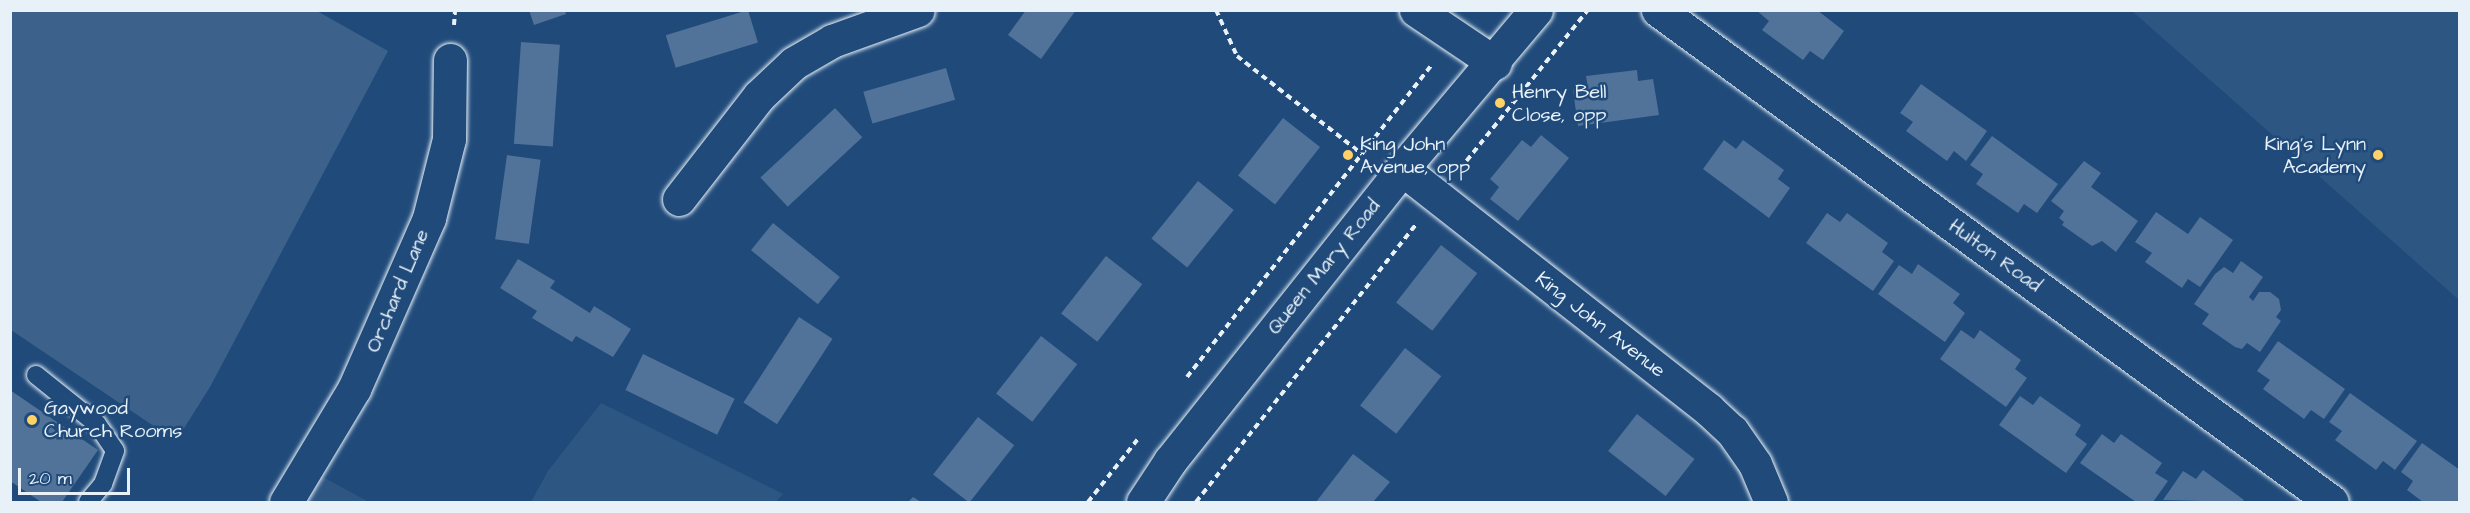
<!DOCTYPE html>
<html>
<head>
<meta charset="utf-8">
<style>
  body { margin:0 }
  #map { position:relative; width:2470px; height:513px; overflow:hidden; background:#1f4a7a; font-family:"Architects Daughter",sans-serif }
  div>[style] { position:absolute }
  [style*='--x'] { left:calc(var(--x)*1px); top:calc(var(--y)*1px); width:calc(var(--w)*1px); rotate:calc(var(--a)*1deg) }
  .built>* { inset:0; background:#2e5683 }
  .green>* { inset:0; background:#3c628c }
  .building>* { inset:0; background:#517399; transform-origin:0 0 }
  .path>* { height:4px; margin-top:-2px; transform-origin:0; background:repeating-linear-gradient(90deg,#e8f1f8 0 6px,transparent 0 10.5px) }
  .roads { filter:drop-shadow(0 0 2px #e8f1f8) drop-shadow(0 0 2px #e8f1f8) }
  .lane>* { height:18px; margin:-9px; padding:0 9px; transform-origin:9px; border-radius:9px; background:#1f4a7a }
  .street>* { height:33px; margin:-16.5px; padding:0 16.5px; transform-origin:16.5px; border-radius:16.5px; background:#1f4a7a }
  .dots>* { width:16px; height:16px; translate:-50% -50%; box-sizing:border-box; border:3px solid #1f4a7a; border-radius:50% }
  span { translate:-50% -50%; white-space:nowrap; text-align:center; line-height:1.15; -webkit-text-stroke:5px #1f4a7a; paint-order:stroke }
  .poi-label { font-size:20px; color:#e8f1f8 }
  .left { translate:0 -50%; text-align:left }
  .right { translate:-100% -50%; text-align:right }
  .street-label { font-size:20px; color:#e8f1f8 }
  .frame { position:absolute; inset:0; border:12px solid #e8f1f8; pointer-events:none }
  .scale { position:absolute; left:18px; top:468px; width:112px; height:27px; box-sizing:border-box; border:3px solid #e8f1f8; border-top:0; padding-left:8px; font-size:18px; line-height:21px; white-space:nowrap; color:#e8f1f8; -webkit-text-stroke:4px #1f4a7a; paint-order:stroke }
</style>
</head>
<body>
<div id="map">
  <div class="built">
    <i style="clip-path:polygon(2132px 11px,2459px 11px,2459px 300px)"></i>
    <i style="clip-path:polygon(601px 403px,783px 494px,776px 502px,531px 502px,548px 471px)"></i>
    <i style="clip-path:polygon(319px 475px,369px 502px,301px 502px)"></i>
  </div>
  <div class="green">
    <i style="clip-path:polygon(10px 11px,317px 11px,388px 51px,210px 387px,176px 441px,11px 330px)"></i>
  </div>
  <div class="building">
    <i style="clip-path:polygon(529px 10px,565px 10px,566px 14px,534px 25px)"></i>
    <i style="left:748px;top:10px;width:34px;height:86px;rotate:73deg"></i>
    <i style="clip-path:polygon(1026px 10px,1076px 10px,1041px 59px,1008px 35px)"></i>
    <i style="clip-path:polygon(1756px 10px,1817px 10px,1844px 31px,1823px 60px,1810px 51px,1803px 60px,1762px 30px,1769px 21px)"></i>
    <i style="left:521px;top:42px;width:39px;height:102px;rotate:4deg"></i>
    <i style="left:946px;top:68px;width:33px;height:86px;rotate:74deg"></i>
    <i style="clip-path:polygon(1637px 70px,1638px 81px,1653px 79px,1659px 115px,1578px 126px,1573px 90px,1588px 88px,1586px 76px)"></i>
    <i style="clip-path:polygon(1921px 84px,1987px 131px,1966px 161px,1954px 151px,1947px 161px,1906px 131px,1913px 122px,1900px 113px)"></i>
    <i style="left:835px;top:108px;width:40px;height:102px;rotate:47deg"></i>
    <i style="left:1283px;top:118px;width:47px;height:73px;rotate:38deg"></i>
    <i style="clip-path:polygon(1541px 135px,1569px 158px,1518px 221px,1490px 199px,1499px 187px,1490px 179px,1522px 140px,1531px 147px)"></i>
    <i style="clip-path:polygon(1992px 136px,2058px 184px,2037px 213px,2024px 204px,2018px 213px,1976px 184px,1983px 174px,1970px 165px)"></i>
    <i style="clip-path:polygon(1724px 140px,1736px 149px,1743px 140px,1784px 170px,1778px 179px,1790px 188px,1769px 218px,1703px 169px)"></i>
    <i style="left:507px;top:155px;width:34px;height:85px;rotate:8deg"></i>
    <i style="clip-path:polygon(2084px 161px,2101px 173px,2091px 187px,2138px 221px,2116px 252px,2102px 241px,2092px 246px,2062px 225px,2064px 222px,2059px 218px,2064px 211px,2051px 201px)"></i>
    <i style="left:1198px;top:181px;width:46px;height:74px;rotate:39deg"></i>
    <i style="clip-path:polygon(2156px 212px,2188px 234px,2200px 217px,2233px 240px,2200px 287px,2188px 279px,2182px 288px,2145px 262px,2152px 253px,2135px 242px)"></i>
    <i style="clip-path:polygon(1827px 213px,1840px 222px,1847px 213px,1888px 243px,1882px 252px,1894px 261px,1873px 291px,1806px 243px)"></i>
    <i style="left:773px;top:223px;width:86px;height:35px;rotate:39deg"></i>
    <i style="left:1441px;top:245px;width:46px;height:73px;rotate:38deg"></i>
    <i style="left:1106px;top:256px;width:46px;height:73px;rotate:38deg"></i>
    <i style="clip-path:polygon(518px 259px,555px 281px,550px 288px,590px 313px,594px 306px,631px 329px,613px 357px,576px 336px,572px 342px,532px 318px,537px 311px,500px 288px)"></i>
    <i style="clip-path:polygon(2241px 261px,2263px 277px,2249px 297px,2253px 301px,2259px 292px,2270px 292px,2279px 299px,2281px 310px,2276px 317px,2281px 321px,2260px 352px,2247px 343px,2242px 349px,2235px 347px,2202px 324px,2209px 314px,2194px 304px,2215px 274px,2224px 267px,2233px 273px)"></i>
    <i style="clip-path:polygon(1918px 264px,1960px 294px,1953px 303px,1965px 313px,1945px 342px,1878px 294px,1899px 265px,1912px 274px)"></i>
    <i style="left:799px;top:317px;width:40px;height:102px;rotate:33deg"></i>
    <i style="clip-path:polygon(1961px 330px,1974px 339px,1980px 330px,2021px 360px,2015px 369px,2027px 378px,2006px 407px,1940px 359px)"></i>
    <i style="left:1041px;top:336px;width:46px;height:73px;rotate:38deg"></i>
    <i style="clip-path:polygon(2278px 341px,2345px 389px,2324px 419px,2311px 410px,2304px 419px,2263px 389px,2270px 380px,2257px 371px)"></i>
    <i style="left:1405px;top:348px;width:46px;height:73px;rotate:38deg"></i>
    <i style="left:643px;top:354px;width:102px;height:40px;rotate:26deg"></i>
    <i style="clip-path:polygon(10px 390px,98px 450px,62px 502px,41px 502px,10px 481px)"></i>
    <i style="clip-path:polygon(2350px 393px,2417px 441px,2395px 470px,2383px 461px,2376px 470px,2335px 440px,2342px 431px,2329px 422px)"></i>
    <i style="clip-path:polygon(2020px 396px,2033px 405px,2040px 396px,2081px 425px,2075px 435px,2087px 444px,2066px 473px,1999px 425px)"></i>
    <i style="left:1637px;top:414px;width:73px;height:47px;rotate:38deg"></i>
    <i style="left:978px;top:417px;width:46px;height:73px;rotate:38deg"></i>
    <i style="clip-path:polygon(2102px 434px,2114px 443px,2121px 434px,2162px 463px,2155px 473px,2168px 481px,2153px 502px,2136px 502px,2080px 463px)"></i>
    <i style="clip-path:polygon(2422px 443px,2460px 470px,2460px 502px,2423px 502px,2407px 490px,2413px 481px,2401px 472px)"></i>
    <i style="clip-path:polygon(1353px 454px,1390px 482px,1373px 502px,1316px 502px)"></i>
    <i style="clip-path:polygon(2203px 470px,2244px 500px,2242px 502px,2163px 500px,2183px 471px,2196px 479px)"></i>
    <i style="clip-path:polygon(913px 497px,921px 502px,908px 502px)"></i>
  </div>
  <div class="path">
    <i style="--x:1216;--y:10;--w:51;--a:65.5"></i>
    <i style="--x:1237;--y:56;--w:159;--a:38.1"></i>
    <i style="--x:454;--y:25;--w:15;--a:-86"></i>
    <i style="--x:1460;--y:169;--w:204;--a:-51.2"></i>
    <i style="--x:1187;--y:377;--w:397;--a:-51.9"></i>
    <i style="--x:1088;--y:502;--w:80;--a:-51.6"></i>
    <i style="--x:1196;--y:502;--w:355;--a:-51.6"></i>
  </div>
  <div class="roads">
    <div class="lane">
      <i style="--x:36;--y:375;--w:78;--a:38.8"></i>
      <i style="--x:97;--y:424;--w:32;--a:56"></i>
      <i style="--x:115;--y:451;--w:35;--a:110"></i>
      <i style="--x:103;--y:484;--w:23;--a:130"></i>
    </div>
    <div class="street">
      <i style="--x:1416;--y:10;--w:95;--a:33.9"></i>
      <i style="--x:1658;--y:10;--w:834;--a:36.13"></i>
      <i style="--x:1402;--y:169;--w:389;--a:38.1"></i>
      <i style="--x:1708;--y:409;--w:33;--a:43"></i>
      <i style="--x:1732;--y:431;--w:40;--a:55.1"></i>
      <i style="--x:1755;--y:464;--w:41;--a:67.2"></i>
      <i style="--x:679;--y:199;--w:130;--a:-52.2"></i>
      <i style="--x:759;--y:96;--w:48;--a:-43.3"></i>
      <i style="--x:794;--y:63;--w:44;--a:-30.1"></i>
      <i style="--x:832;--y:41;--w:91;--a:-19.8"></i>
      <i style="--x:286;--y:502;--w:132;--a:-59"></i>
      <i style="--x:354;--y:389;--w:187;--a:-66.3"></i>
      <i style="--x:429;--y:218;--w:81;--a:-75.8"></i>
      <i style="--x:449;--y:139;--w:79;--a:-89.3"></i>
      <i style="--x:1143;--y:502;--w:49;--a:-56.6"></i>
      <i style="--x:1170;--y:461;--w:373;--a:-51.5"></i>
      <i style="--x:1402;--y:169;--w:208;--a:-49.9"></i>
    </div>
  </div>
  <div class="dots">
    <i style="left:1500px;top:103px;background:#ffd166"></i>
    <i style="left:1348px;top:155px;background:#ffd166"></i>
    <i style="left:2378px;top:155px;background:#ffd166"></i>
    <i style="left:32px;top:420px;background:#ffd166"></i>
  </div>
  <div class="poi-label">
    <span class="left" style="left:1512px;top:104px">Henry Bell<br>Close, opp</span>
    <span class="left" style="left:1360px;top:156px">King John<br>Avenue, opp</span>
    <span class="right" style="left:2366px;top:156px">King's Lynn<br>Academy</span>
    <span class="left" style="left:44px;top:420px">Gaywood<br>Church Rooms</span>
  </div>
  <div class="street-label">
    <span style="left:1995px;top:256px;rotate:36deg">Hulton Road</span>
    <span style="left:1324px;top:267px;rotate:-51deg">Queen Mary Road</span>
    <span style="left:398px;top:291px;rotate:-67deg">Orchard Lane</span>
    <span style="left:1600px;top:325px;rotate:38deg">King John Avenue</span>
  </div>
  <div class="frame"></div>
  <div class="scale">20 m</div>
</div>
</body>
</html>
